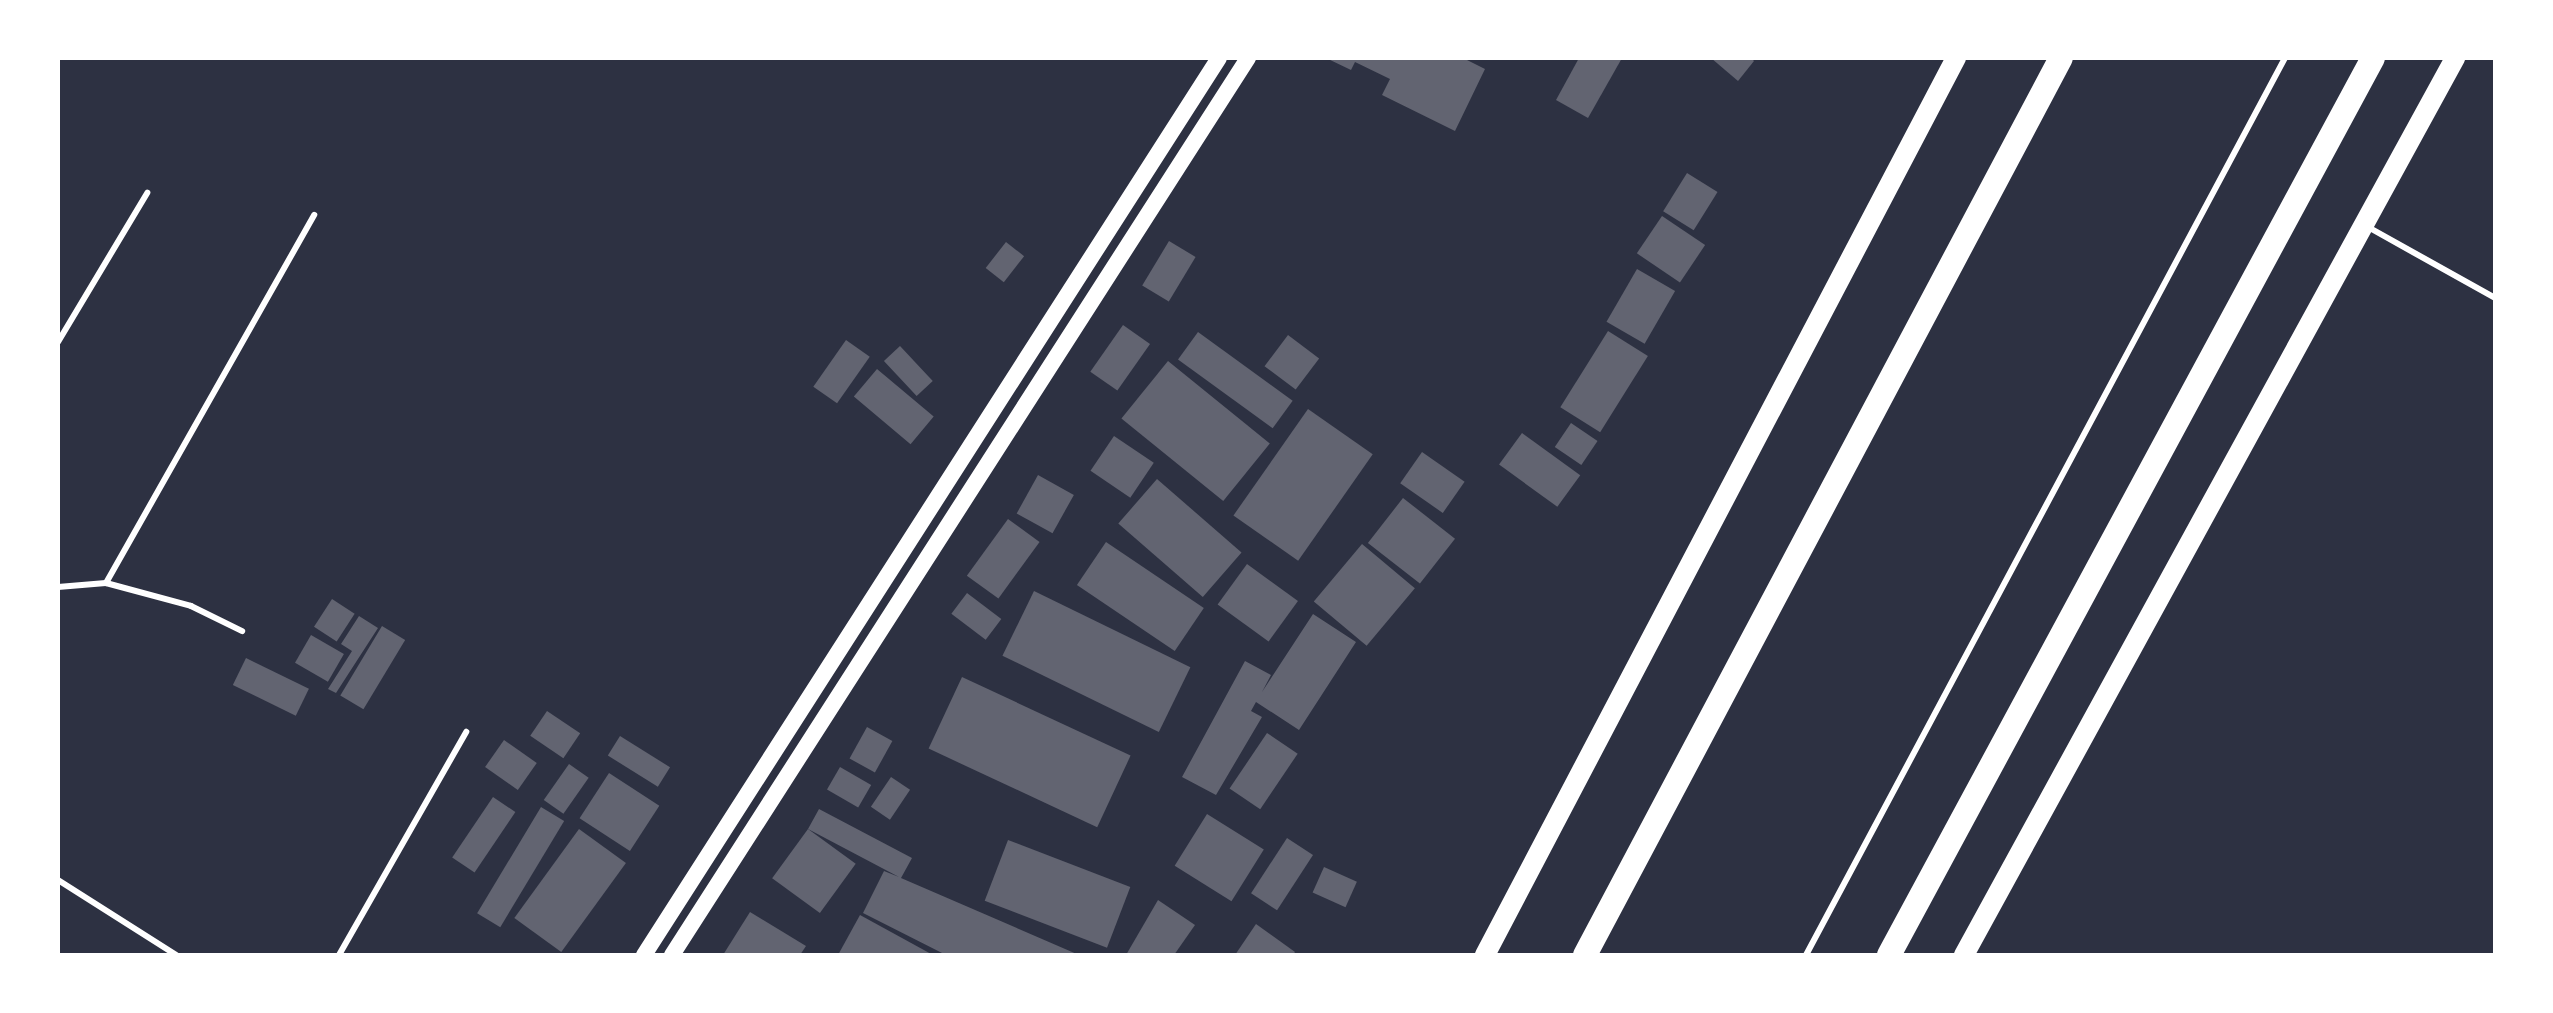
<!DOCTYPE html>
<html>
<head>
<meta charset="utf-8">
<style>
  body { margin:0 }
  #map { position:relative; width:2553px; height:1013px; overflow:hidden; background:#2d3142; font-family:"PT Sans",sans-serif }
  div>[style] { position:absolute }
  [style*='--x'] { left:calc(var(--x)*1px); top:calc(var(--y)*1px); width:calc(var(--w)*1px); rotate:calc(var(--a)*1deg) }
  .building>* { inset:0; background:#626471; transform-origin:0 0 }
  .service>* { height:6px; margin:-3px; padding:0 3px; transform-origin:3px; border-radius:3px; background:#fff }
  .secondary>* { height:16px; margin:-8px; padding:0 8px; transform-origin:8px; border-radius:8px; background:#fff }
  .primary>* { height:20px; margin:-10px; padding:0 10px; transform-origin:10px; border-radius:10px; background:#fff }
  .motorway>* { height:24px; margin:-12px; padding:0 12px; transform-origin:12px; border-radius:12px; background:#fff }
  span { translate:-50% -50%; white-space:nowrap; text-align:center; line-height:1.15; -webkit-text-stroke:8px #fff; paint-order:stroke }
  .frame { position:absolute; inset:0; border:60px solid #fff; pointer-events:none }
</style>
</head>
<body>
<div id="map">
  <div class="building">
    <i style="clip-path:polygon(1326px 58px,1463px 58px,1485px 69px,1455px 131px,1382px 95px,1390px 79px,1355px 62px,1351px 70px)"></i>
    <i style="clip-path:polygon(1579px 58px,1622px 58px,1588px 118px,1556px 100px)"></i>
    <i style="clip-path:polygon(1711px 58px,1751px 58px,1754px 61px,1738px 81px)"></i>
    <i style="left:1687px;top:173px;width:36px;height:45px;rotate:32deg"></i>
    <i style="left:1662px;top:216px;width:52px;height:45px;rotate:34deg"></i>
    <i style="left:1169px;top:241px;width:31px;height:52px;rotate:31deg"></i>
    <i style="left:1006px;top:242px;width:23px;height:33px;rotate:38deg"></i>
    <i style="left:1637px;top:269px;width:44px;height:61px;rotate:30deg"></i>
    <i style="left:1123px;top:325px;width:33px;height:57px;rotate:35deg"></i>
    <i style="left:1608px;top:331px;width:47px;height:90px;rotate:32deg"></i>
    <i style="left:1198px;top:332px;width:117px;height:34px;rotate:36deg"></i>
    <i style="left:1288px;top:335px;width:39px;height:39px;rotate:37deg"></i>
    <i style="left:846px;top:340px;width:29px;height:57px;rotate:35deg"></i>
    <i style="left:900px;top:346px;width:48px;height:22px;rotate:47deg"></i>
    <i style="left:1168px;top:361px;width:131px;height:74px;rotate:39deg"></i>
    <i style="left:877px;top:369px;width:74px;height:36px;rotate:40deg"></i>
    <i style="left:1308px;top:409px;width:79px;height:130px;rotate:35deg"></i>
    <i style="left:1571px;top:423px;width:32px;height:29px;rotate:34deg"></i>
    <i style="left:1522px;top:433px;width:72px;height:39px;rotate:36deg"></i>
    <i style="left:1114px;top:436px;width:48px;height:42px;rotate:34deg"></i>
    <i style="left:1422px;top:452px;width:52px;height:38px;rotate:35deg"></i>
    <i style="left:1038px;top:475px;width:41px;height:44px;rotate:29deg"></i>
    <i style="left:1157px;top:479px;width:112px;height:59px;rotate:41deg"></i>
    <i style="left:1403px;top:498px;width:66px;height:57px;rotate:38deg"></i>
    <i style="left:1008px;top:519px;width:39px;height:70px;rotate:36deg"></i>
    <i style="left:1106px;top:542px;width:118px;height:52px;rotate:34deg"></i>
    <i style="left:1362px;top:544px;width:69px;height:75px;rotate:40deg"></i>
    <i style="left:1247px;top:564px;width:63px;height:50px;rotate:36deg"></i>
    <i style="left:1034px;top:591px;width:174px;height:72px;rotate:26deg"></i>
    <i style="left:967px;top:593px;width:43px;height:26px;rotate:37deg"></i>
    <i style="left:332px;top:599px;width:27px;height:33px;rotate:33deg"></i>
    <i style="clip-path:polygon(1313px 614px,1356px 642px,1299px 730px,1256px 702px,1251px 711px,1262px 717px,1216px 795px,1182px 777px,1245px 661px,1271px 675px,1262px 692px)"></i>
    <i style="clip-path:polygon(359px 616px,378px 628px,336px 693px,328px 689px,352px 651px,341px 644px)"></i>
    <i style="left:382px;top:626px;width:27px;height:81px;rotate:31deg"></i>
    <i style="left:311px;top:635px;width:38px;height:32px;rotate:30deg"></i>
    <i style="left:246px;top:658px;width:70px;height:30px;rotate:26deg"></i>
    <i style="left:962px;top:677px;width:186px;height:79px;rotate:25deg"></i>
    <i style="left:547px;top:711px;width:40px;height:30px;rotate:34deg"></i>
    <i style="left:867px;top:727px;width:29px;height:36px;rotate:29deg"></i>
    <i style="left:1267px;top:733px;width:37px;height:67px;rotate:34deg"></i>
    <i style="left:620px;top:736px;width:59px;height:23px;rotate:32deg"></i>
    <i style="left:504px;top:740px;width:40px;height:33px;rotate:35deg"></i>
    <i style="left:569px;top:764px;width:24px;height:44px;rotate:35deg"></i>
    <i style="left:840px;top:767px;width:36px;height:26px;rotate:30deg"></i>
    <i style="left:609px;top:773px;width:60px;height:54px;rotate:33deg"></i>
    <i style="left:891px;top:777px;width:23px;height:36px;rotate:34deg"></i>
    <i style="left:493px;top:797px;width:27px;height:73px;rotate:34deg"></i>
    <i style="left:541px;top:807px;width:27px;height:124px;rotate:31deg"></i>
    <i style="clip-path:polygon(819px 809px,912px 858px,901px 878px,1079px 955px,946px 955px,863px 913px,884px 871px,899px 877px,808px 829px)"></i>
    <i style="left:1207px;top:814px;width:67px;height:61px;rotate:32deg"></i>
    <i style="left:579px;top:829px;width:58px;height:110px;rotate:36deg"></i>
    <i style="left:808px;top:829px;width:59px;height:61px;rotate:36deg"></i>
    <i style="left:1287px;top:838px;width:31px;height:66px;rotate:33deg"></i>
    <i style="left:1008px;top:840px;width:131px;height:65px;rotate:21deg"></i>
    <i style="left:1324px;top:867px;width:36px;height:28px;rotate:24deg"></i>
    <i style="clip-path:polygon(1158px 900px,1195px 925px,1174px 955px,1126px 955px)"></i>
    <i style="clip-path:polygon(750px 912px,806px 946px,800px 955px,723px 955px)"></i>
    <i style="clip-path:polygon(860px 915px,933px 955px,838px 955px)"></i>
    <i style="clip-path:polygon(1256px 924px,1295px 952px,1293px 955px,1235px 955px)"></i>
  </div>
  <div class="service">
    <i style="--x:2368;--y:227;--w:145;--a:29.2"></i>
    <i style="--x:58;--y:342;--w:174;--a:-59.1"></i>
    <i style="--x:106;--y:583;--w:423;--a:-60.5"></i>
    <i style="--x:58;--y:587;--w:48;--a:-4.8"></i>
    <i style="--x:106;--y:583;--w:88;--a:15.1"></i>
    <i style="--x:191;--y:606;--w:57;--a:26.1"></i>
    <i style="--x:58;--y:880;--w:140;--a:32.4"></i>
    <i style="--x:339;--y:955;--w:257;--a:-60.3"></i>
    <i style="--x:1806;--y:955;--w:1017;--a:-61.9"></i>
  </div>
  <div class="secondary">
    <i style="--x:644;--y:955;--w:1065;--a:-57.34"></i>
    <i style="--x:672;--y:955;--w:1066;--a:-57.29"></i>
  </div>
  <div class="primary">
    <i style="--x:1485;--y:955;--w:1013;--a:-62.3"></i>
    <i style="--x:1964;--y:955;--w:1023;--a:-61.3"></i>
  </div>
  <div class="motorway">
    <i style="--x:1585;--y:955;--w:1015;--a:-62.05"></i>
    <i style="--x:1889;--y:955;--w:1019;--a:-61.65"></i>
  </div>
  <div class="frame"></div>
</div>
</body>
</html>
